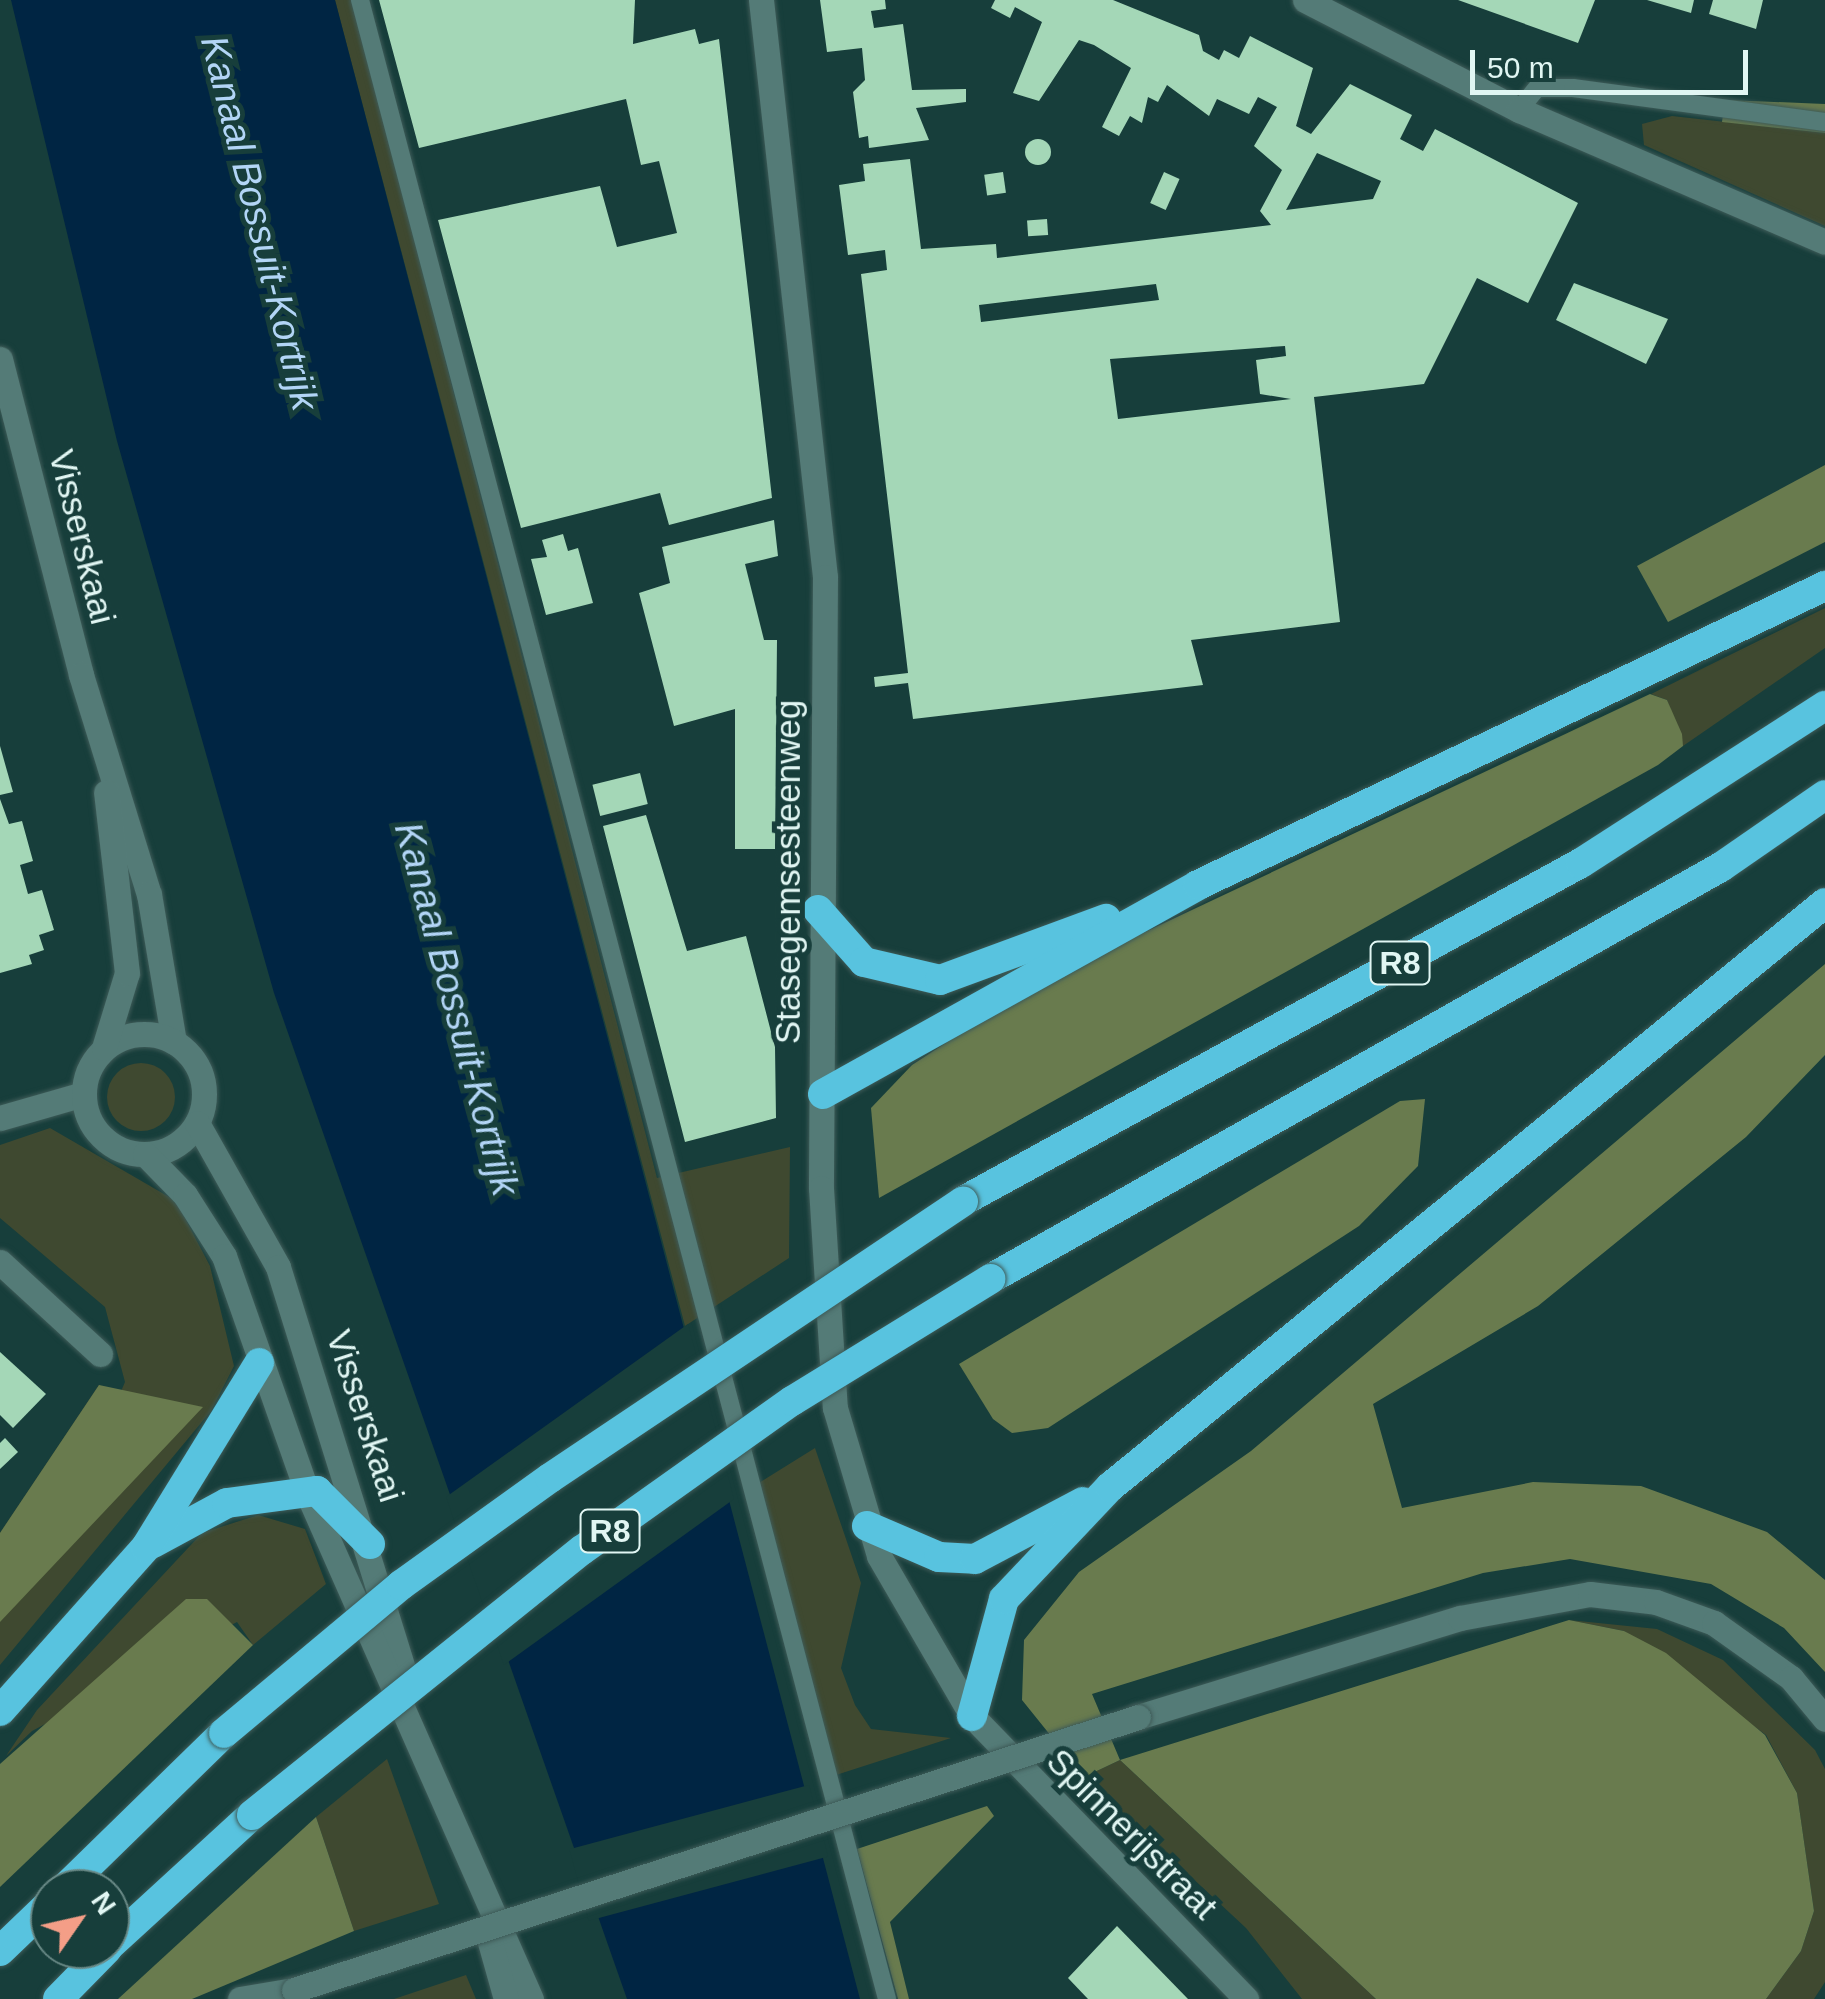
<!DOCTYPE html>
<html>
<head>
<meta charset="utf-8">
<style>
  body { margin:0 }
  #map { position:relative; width:1825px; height:1999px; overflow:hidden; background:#173e3b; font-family:Arial,sans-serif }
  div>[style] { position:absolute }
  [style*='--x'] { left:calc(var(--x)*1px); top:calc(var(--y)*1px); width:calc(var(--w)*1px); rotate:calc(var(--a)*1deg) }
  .green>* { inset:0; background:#3f4930 }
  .round { border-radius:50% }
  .forest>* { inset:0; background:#697b4e }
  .water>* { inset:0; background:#002543 }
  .pier>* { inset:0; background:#173e3b; transform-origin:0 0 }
  .building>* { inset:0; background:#a4d7b7; transform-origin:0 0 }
  .roads { filter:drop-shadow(0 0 2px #3e5b58) drop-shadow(0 0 2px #3e5b58) }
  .lane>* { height:18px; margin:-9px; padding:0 9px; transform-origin:9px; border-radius:9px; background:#547b77 }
  .street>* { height:25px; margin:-12.5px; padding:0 12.5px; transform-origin:12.5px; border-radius:12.5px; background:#547b77 }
  .secondary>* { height:25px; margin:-12.5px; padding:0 12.5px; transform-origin:12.5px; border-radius:12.5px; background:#547b77 }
  .secondary>.ring { margin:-12.5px; padding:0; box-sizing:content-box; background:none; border:25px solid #547b77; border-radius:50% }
  .highway>* { height:30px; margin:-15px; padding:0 15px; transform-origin:15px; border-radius:15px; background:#58c3df }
  .bridges { filter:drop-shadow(0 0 2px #3e5b58) drop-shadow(0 0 2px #3e5b58) }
  .secondary-bridge>* { height:25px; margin:-12.5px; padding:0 12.5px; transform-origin:12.5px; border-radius:12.5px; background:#547b77 }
  .highway-bridge>* { height:30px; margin:-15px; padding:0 15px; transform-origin:15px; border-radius:15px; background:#58c3df }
  span { translate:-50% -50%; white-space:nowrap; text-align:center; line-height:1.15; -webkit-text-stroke:10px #173e3b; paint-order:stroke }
  .shield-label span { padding:2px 8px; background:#173e3b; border:2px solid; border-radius:8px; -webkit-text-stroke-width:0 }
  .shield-label { font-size:32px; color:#e1f6f3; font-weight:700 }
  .street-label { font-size:35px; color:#e1f6f3 }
  .water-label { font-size:38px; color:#b2d5f6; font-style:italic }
  .north { position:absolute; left:30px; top:1869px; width:100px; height:100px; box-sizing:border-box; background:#173e3b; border:2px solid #688885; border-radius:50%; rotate:56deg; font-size:28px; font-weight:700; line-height:40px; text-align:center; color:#e1f6f3 }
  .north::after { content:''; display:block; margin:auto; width:35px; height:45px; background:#f49e87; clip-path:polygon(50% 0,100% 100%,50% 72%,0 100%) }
  .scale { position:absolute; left:1470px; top:50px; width:278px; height:45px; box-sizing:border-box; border:5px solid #e1f6f3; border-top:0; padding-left:12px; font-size:30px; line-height:35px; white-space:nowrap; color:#e1f6f3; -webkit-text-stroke:8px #173e3b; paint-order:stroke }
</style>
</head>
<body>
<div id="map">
  <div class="green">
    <i style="clip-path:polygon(335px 0,352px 0,657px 1178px,790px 1147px,789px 1258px,685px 1326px)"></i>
    <i style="clip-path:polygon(1672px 116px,1825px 133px,1825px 226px,1644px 145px,1642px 124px)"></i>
    <i style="clip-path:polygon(1825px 608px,1825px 648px,1683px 746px,1667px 700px,1651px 694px)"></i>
    <i class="round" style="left:107px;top:1063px;width:68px;height:68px"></i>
    <i style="clip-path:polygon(50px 1128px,176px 1201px,210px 1266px,234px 1366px,211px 1411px,0 1665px,0 1533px,99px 1385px,119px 1396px,125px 1382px,105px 1307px,0 1218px,0 1145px)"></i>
    <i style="clip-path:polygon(815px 1448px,861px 1583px,841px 1668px,855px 1705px,871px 1729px,951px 1738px,836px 1775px,757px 1484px)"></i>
    <i style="clip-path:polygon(258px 1515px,305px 1529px,326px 1584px,253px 1645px,237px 1622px,32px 1731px,6px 1756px,37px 1710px,202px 1533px)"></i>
    <i style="clip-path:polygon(1569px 1620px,1657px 1629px,1723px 1660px,1815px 1750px,1825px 1769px,1825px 1982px,1814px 1999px,1766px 1999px,1801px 1951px,1814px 1911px,1797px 1793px,1766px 1735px,1624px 1631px)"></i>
    <i style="clip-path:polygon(387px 1759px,439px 1904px,354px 1931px,316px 1817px)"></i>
    <i style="clip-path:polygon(1120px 1760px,1376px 1999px,1302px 1999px,1246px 1928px,1084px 1777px)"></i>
    <i style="clip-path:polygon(466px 1975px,476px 1999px,394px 1999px)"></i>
  </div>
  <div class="forest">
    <i style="clip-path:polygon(1725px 100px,1825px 104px,1825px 133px,1722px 122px)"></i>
    <i style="clip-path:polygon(1825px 465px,1825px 542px,1668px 622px,1637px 566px)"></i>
    <i style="clip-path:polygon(1650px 694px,1667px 700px,1682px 734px,1683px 746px,1658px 765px,879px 1198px,871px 1108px,912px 1065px,1039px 982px)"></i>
    <i style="clip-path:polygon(1825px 964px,1825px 1055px,1746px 1137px,1538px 1306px,1373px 1404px,1402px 1508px,1533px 1482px,1641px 1486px,1767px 1532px,1825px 1580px,1825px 1672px,1784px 1628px,1711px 1584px,1570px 1559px,1483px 1573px,1092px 1694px,1120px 1760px,1569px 1620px,1624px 1631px,1666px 1653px,1765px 1735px,1797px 1793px,1814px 1911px,1801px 1951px,1766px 1999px,1376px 1999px,1120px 1760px,1084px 1777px,1022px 1700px,1024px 1640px,1079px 1572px,1251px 1451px)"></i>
    <i style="clip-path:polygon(1425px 1099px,1418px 1166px,1359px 1226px,1048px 1428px,1012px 1433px,993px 1419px,959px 1364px,1400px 1101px)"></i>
    <i style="clip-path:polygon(99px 1385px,203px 1407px,0 1622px,0 1533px)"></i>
    <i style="clip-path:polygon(186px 1599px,207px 1599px,253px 1645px,0 1887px,0 1764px)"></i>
    <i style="clip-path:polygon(987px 1806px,994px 1816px,890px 1922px,909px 1999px,898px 1999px,857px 1849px)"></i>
    <i style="clip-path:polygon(316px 1817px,354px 1931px,192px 1999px,118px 1999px)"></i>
  </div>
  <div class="water">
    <i style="clip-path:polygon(11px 0,335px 0,860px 1999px,627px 1999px,274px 993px,117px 441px)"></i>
  </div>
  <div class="pier">
    <i style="clip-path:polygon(688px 1324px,734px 1499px,504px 1665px,446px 1497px)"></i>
    <i style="left:809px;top:1785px;width:74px;height:248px;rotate:75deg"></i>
  </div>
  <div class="building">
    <i style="clip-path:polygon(379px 0,635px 0,633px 44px,695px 29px,699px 44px,719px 39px,772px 498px,669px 525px,660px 493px,521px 528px,438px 220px,600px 186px,617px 247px,677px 233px,659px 161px,641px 165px,626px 99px,419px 148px)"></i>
    <i style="clip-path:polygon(820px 0,885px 0,886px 9px,871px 11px,874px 28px,903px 24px,912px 90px,966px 89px,966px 102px,916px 108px,929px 140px,869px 148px,868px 136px,859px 138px,853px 92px,865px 80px,862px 48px,827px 52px)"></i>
    <i style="clip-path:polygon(evenodd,995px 0,1113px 0,1199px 35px,1203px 51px,1219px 60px,1224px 50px,1239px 58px,1250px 36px,1313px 68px,1296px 126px,1311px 134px,1350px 84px,1412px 115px,1400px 139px,1423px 151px,1435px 129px,1578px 203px,1528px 303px,1477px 278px,1424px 384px,1314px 397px,1340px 622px,1191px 640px,1203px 685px,913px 719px,908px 683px,875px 687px,874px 677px,908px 673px,861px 274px,887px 270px,885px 250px,848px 255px,839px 185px,865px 181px,863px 164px,910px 159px,921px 249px,996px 244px,997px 258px,1271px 225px,1260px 211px,1282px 170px,1254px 146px,1277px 107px,1258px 97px,1249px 114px,1217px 99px,1209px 116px,1167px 85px,1158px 102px,1148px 97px,1142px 123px,1130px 116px,1119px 136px,1102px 127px,1131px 68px,1094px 45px,1079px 40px,1039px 101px,1013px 93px,1042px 22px,1015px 7px,1010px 18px,991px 8px,995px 0,1317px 153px,1381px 181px,1373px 199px,1286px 210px,1317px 153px,995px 0,1156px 284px,1159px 300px,981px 322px,979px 305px,1156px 284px,995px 0,1285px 346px,1286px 356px,1256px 360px,1260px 394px,1291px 399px,1118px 419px,1110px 359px,1285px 346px)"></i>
    <i style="clip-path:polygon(1458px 0,1595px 0,1578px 43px)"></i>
    <i style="clip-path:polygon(1647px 0,1694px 0,1691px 13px)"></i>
    <i style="clip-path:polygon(1713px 0,1763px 0,1756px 29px,1709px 14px)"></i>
    <i class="round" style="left:1025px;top:139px;width:26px;height:26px"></i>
    <i style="left:1003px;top:172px;width:21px;height:19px;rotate:82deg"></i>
    <i style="left:1164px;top:172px;width:17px;height:34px;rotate:24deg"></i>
    <i style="left:1047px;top:219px;width:16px;height:20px;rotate:86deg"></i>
    <i style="clip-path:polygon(1574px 283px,1668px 319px,1646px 364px,1556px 320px)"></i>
    <i style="clip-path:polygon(774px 520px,778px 556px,745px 564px,764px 640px,777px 640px,775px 849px,735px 849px,735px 709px,674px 726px,639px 593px,670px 583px,662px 547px)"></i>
    <i style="clip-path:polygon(563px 534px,568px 551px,578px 548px,593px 603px,546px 615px,531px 559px,547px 557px,542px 540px)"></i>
    <i style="clip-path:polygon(0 746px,13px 792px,0 795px)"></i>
    <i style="left:640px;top:773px;width:32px;height:49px;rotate:76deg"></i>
    <i style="clip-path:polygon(0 799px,9px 824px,22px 821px,33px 861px,20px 865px,28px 894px,42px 890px,54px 930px,39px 935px,44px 950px,29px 955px,32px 964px,0 973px)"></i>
    <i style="clip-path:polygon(646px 815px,687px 951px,746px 936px,775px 1047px,776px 1118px,685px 1142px,603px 826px)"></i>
    <i style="clip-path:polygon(0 1352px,46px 1394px,13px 1428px,0 1415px)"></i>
    <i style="clip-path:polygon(5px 1438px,18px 1452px,0 1469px,0 1443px)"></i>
    <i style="clip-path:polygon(1117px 1926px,1188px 1999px,1088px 1999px,1068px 1978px)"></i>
  </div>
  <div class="roads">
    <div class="lane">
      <i style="--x:360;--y:0;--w:2067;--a:75.23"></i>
      <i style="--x:1519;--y:110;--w:28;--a:-51"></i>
      <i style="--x:1537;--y:88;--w:36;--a:0"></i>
      <i style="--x:1573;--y:88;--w:254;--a:7.7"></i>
    </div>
    <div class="street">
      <i style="--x:1305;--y:0;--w:241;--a:27.2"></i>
      <i style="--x:1519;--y:110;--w:333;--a:23.3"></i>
      <i style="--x:0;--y:1118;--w:86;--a:-16.1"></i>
      <i style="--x:0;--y:1262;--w:136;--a:42.6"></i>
    </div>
    <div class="secondary">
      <i style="--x:761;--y:0;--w:581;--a:83.67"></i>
      <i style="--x:825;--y:577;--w:611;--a:90.38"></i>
      <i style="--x:821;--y:1188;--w:220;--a:86.4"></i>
      <i style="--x:835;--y:1408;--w:154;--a:73.4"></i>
      <i style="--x:879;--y:1556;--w:185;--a:59.8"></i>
      <i style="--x:972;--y:1716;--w:394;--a:45.9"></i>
      <i style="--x:0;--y:359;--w:326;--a:75.6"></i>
      <i style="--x:81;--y:675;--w:229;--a:72.8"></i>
      <i style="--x:149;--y:894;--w:150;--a:80.4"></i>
      <i class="ring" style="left:84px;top:1034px;width:95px;height:95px"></i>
      <i style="--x:104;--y:1048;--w:78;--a:-73"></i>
      <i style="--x:127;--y:973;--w:182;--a:-96.6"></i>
      <i style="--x:197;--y:1123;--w:165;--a:60.6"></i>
      <i style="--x:278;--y:1267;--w:434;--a:72.7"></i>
      <i style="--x:145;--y:1154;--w:57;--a:45.7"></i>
      <i style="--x:185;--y:1195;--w:72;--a:57.4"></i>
      <i style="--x:224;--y:1256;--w:250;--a:70.6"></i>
      <i style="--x:307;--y:1492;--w:554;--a:66.16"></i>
      <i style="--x:1138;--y:1717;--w:337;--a:-17.1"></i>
      <i style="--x:1460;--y:1618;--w:132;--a:-10.5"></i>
      <i style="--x:1590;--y:1594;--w:66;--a:6.9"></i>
      <i style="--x:1656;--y:1602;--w:62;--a:19.9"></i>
      <i style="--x:1714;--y:1623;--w:95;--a:35.5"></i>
      <i style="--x:1791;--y:1678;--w:53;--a:50.3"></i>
      <i style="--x:488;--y:1935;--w:66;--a:74.3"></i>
      <i style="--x:240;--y:1999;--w:55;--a:-9.5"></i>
    </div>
    <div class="highway">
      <i style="--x:818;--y:910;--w:69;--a:48.5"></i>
      <i style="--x:864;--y:962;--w:78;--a:13.3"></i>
      <i style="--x:940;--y:980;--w:177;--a:-20.2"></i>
      <i style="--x:823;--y:1094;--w:429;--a:-29.1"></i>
      <i style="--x:1198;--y:885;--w:695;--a:-25.5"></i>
      <i style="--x:963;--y:1201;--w:704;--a:-28.68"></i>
      <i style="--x:1581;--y:863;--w:290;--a:-32.8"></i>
      <i style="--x:990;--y:1279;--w:839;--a:-29.41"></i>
      <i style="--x:1721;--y:867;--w:126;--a:-34.7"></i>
      <i style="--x:867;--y:1526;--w:78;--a:23.3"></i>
      <i style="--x:939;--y:1557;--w:36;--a:3"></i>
      <i style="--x:975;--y:1559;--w:122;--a:-27.8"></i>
      <i style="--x:153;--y:1543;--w:84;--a:-28.4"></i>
      <i style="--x:227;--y:1503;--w:91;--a:-7.6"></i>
      <i style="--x:317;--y:1491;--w:75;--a:45"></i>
      <i style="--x:0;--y:1711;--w:220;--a:-48.3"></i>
      <i style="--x:146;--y:1547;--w:216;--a:-58.4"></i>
      <i style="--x:972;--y:1716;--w:121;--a:-74.7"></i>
      <i style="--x:1004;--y:1599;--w:154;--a:-46.6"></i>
      <i style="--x:1110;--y:1487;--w:923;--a:-39.24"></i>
      <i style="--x:64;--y:1889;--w:223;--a:-44.3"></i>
      <i style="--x:110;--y:1945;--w:193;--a:-42.5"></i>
      <i style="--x:0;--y:1951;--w:69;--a:-43.8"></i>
      <i style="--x:58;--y:1999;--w:70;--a:-45.6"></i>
    </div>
  </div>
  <div class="bridges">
    <div class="secondary-bridge">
      <i style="--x:294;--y:1990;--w:887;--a:-17.92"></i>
    </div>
    <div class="highway-bridge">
      <i style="--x:224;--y:1733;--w:231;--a:-39.9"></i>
      <i style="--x:401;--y:1585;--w:183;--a:-35.7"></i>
      <i style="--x:550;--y:1478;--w:497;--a:-33.8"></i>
      <i style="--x:252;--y:1815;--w:423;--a:-38.8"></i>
      <i style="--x:582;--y:1550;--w:257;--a:-35.4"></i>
      <i style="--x:792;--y:1401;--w:233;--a:-31.6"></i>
    </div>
  </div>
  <div class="shield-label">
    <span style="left:1400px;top:963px">R8</span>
    <span style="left:610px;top:1531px">R8</span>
  </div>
  <div class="street-label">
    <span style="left:82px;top:537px;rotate:76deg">Visserskaai</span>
    <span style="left:788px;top:872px;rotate:-90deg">Stasegemsesteenweg</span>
    <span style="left:365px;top:1416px;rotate:72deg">Visserskaai</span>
    <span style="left:1132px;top:1834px;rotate:45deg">Spinnerijstraat</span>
  </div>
  <div class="water-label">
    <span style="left:259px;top:223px;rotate:76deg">Kanaal Bossuit-Kortrijk</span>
    <span style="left:456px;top:1009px;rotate:75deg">Kanaal Bossuit-Kortrijk</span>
  </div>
  <div class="north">N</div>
  <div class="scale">50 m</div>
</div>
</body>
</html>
